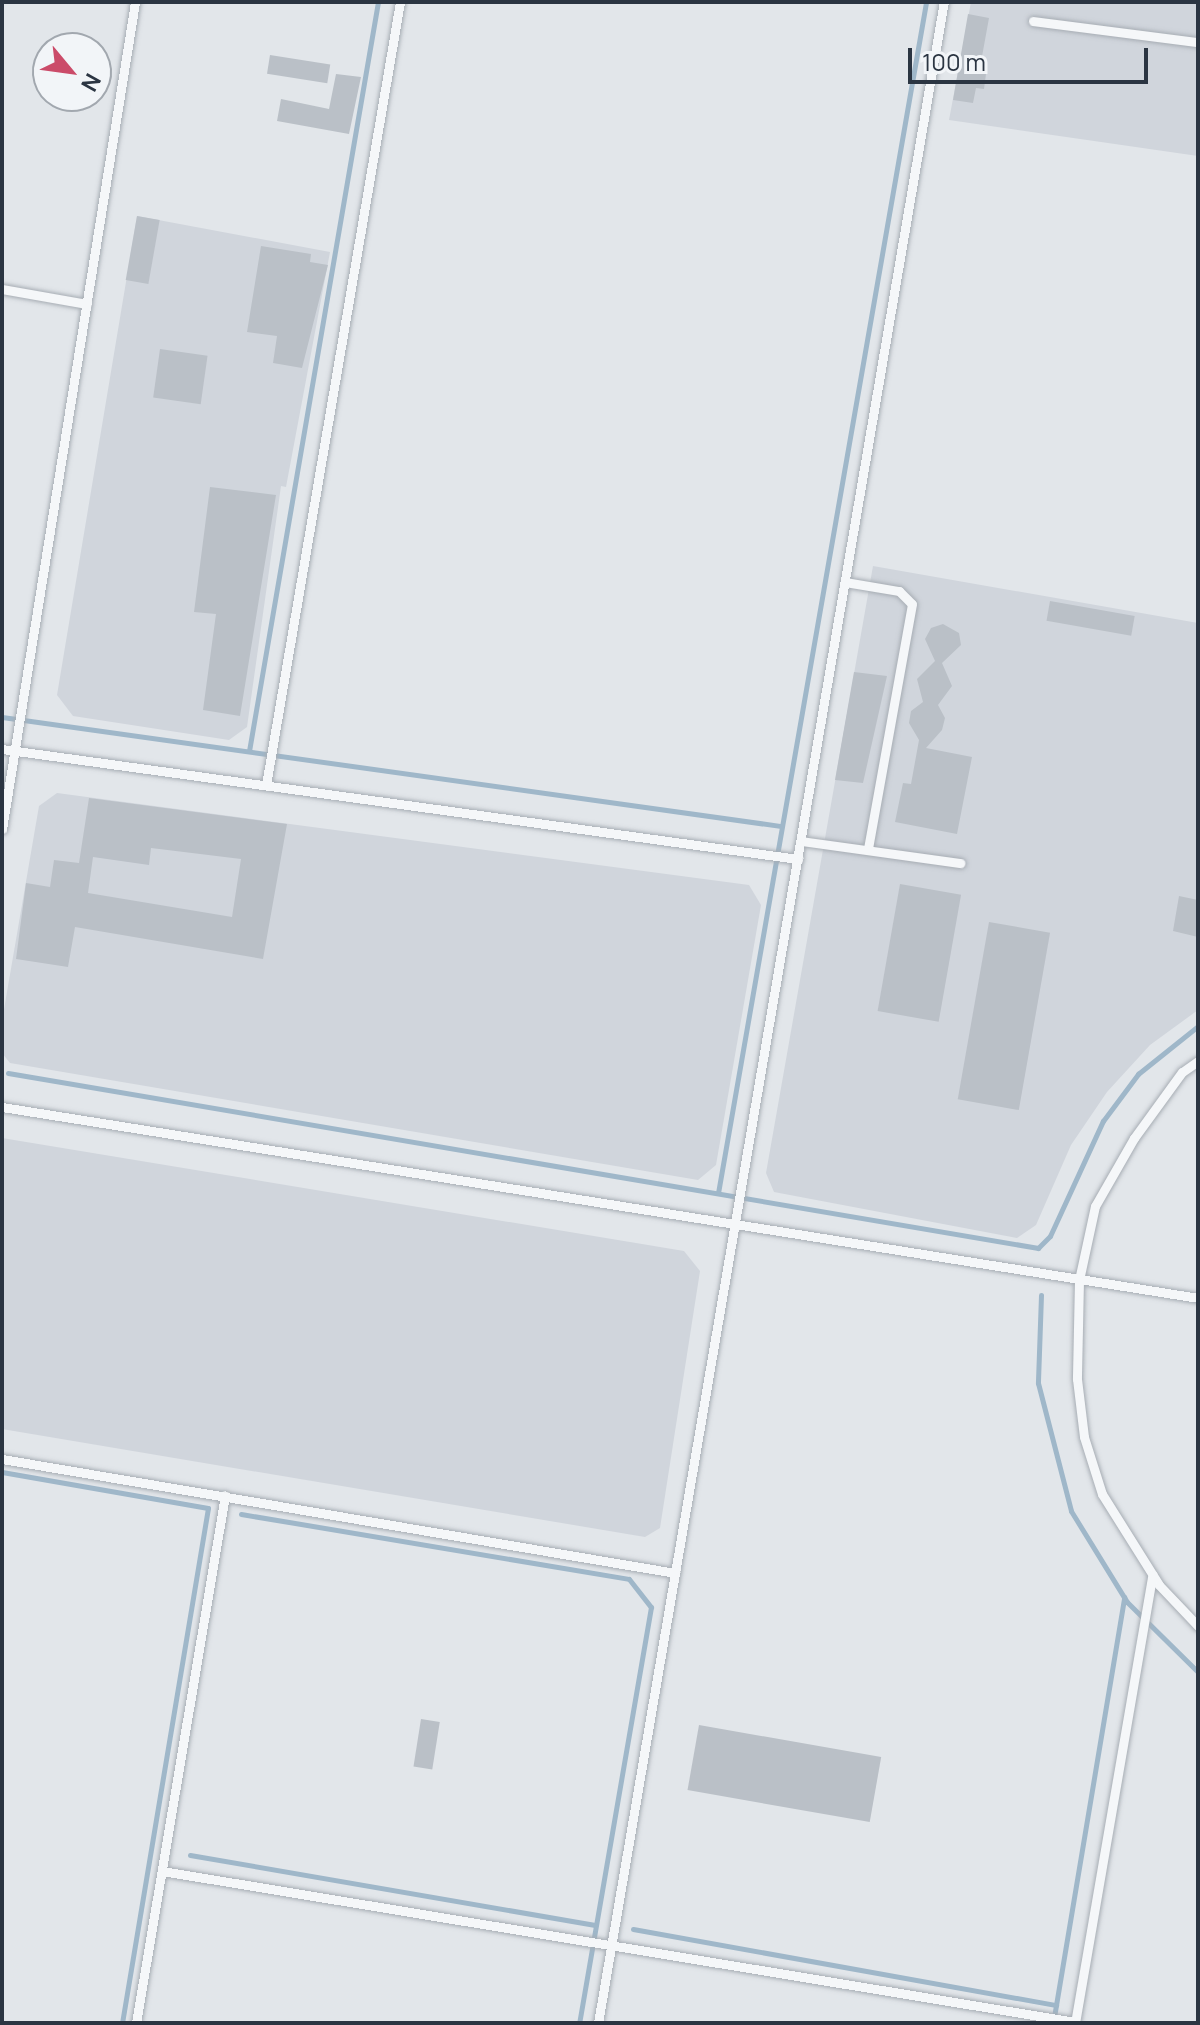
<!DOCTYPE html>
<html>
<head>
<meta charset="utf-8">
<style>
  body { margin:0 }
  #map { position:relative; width:1200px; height:2025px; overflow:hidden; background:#e2e6ea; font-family:Manrope,sans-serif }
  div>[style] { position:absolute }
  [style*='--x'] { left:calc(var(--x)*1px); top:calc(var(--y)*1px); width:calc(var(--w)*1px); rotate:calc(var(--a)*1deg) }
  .built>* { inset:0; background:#d0d5dc }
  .stream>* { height:5px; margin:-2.5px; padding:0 2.5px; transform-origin:2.5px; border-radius:2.5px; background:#9fb7c9 }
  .building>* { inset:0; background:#bac0c7; transform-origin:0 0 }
  .roads { filter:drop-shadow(0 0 2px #a7adb4) drop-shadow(0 0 2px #a7adb4) }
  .lane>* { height:9px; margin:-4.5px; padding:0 4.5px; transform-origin:4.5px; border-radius:4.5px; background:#f5f7f9 }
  span { translate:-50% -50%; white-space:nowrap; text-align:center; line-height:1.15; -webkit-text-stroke:6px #f2f5f8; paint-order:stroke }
  .frame { position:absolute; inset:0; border:4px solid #2b3542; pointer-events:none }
  .north { position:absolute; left:32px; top:32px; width:80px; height:80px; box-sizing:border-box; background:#f2f5f8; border:2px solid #a2a8af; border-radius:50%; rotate:119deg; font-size:22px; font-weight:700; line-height:32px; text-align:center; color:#2b3542 }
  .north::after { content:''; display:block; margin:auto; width:28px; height:36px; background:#cb4b69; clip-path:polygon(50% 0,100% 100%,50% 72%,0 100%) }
  .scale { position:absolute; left:908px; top:48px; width:240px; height:36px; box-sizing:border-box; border:4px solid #2b3542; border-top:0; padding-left:10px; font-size:24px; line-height:28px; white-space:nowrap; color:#2b3542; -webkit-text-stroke:6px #f2f5f8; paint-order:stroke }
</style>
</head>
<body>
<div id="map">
  <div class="built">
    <i style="clip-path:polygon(971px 2px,1198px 2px,1198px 156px,949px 120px)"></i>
    <i style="clip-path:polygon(137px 216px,330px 252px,286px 487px,281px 486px,247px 727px,229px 740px,73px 716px,57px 695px)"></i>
    <i style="clip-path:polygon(873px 566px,1198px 623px,1198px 1010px,1150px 1045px,1107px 1092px,1071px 1145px,1036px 1225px,1017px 1238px,774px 1192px,766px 1173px)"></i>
    <i style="clip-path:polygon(57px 793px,749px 885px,761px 905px,716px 1165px,698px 1180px,10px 1063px,2px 1053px,2px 1021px,39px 806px)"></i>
    <i style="clip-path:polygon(2px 1138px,684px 1251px,700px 1271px,660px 1528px,645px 1537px,2px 1429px)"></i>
  </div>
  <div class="stream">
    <i style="--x:2;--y:717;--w:787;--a:7.97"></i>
    <i style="--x:249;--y:751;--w:760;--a:-80.23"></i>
    <i style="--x:8;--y:1073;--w:1045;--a:9.64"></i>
    <i style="--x:1038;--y:1248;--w:17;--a:-45"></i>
    <i style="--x:1050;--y:1236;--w:127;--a:-65.3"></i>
    <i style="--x:1103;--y:1121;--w:59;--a:-53.3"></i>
    <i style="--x:1138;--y:1074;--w:77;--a:-38.7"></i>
    <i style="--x:718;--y:1193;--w:1209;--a:-80.09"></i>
    <i style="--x:1041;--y:1295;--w:88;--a:92"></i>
    <i style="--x:1038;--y:1383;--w:132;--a:75.5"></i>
    <i style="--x:1071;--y:1511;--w:107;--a:58.4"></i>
    <i style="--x:1127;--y:1602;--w:100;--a:44.6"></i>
    <i style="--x:2;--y:1472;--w:209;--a:9.9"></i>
    <i style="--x:208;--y:1508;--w:522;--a:99.48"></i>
    <i style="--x:241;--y:1514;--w:393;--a:9.5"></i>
    <i style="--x:629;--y:1579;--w:36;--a:52"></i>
    <i style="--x:651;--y:1607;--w:422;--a:99.8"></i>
    <i style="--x:190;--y:1855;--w:411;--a:9.8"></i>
    <i style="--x:633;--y:1929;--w:430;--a:10.2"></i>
    <i style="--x:1053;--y:2023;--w:432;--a:-80.5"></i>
  </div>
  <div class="building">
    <i style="clip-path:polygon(968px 14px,989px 18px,979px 73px,986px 74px,984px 89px,976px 88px,973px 103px,953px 100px)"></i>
    <i style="left:270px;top:55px;width:61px;height:19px;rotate:9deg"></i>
    <i style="clip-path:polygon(336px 74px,361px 77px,349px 134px,277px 121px,281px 99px,329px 109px)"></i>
    <i style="left:137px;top:216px;width:23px;height:65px;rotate:10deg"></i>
    <i style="clip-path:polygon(261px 246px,311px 254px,310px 262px,328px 265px,302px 368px,273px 363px,277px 336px,247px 332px)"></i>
    <i style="left:160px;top:349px;width:48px;height:49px;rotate:8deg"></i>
    <i style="clip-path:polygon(210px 487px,276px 495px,240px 716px,203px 710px,216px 614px,194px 612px)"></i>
    <i style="left:1050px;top:601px;width:86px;height:20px;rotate:10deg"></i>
    <i style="clip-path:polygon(943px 624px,959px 633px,961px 645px,942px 663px,952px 686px,938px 705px,945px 718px,942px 730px,926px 748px,972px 757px,957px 834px,895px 822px,903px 783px,911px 784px,919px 740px,909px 723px,911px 711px,923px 702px,917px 679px,935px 661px,925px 639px,931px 628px)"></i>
    <i style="clip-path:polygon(854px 672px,887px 676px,863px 783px,835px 780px)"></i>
    <i style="clip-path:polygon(evenodd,89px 798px,287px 824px,263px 959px,75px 927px,68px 967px,16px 959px,26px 883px,50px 887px,54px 860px,79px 863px,89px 798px,151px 848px,241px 859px,232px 917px,88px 893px,93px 857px,149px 865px,151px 848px)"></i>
    <i style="left:900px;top:884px;width:62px;height:129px;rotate:10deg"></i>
    <i style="clip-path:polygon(1179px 896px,1198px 900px,1198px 937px,1173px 931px)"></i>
    <i style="left:989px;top:922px;width:62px;height:180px;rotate:10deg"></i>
    <i style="left:421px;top:1719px;width:19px;height:48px;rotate:9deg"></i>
    <i style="left:699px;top:1725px;width:185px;height:66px;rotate:10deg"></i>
  </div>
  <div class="roads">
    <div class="lane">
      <i style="--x:1033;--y:21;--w:166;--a:7.3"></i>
      <i style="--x:2;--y:289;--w:86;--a:10"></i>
      <i style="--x:845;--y:582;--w:55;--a:9.5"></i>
      <i style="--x:899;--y:591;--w:18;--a:45"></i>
      <i style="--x:912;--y:604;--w:249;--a:100.2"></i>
      <i style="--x:2;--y:749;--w:804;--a:7.87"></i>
      <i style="--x:266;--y:785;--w:794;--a:-80.29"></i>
      <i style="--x:2;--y:829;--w:838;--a:-80.86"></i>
      <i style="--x:801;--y:841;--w:161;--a:7.9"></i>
      <i style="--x:1198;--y:1061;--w:19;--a:145"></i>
      <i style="--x:1182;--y:1072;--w:82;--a:126"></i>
      <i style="--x:1134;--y:1138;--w:78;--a:119.8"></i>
      <i style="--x:1095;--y:1206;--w:76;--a:102.2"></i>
      <i style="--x:1079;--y:1280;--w:99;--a:91.2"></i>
      <i style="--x:1077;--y:1379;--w:58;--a:83.1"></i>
      <i style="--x:1084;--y:1437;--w:60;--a:72.5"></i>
      <i style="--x:1102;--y:1494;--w:107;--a:57.9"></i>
      <i style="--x:1159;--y:1585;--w:57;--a:46.4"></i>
      <i style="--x:2;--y:1107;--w:1211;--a:9.07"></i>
      <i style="--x:2;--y:1459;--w:683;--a:9.61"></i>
      <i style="--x:162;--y:1871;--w:925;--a:9.39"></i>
      <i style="--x:136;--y:2023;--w:535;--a:-80.43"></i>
      <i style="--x:598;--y:2023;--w:2050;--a:-80.29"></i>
      <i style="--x:1075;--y:2023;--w:455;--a:-80.2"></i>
    </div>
  </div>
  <div class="frame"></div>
  <div class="north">N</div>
  <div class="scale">100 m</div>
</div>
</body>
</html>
